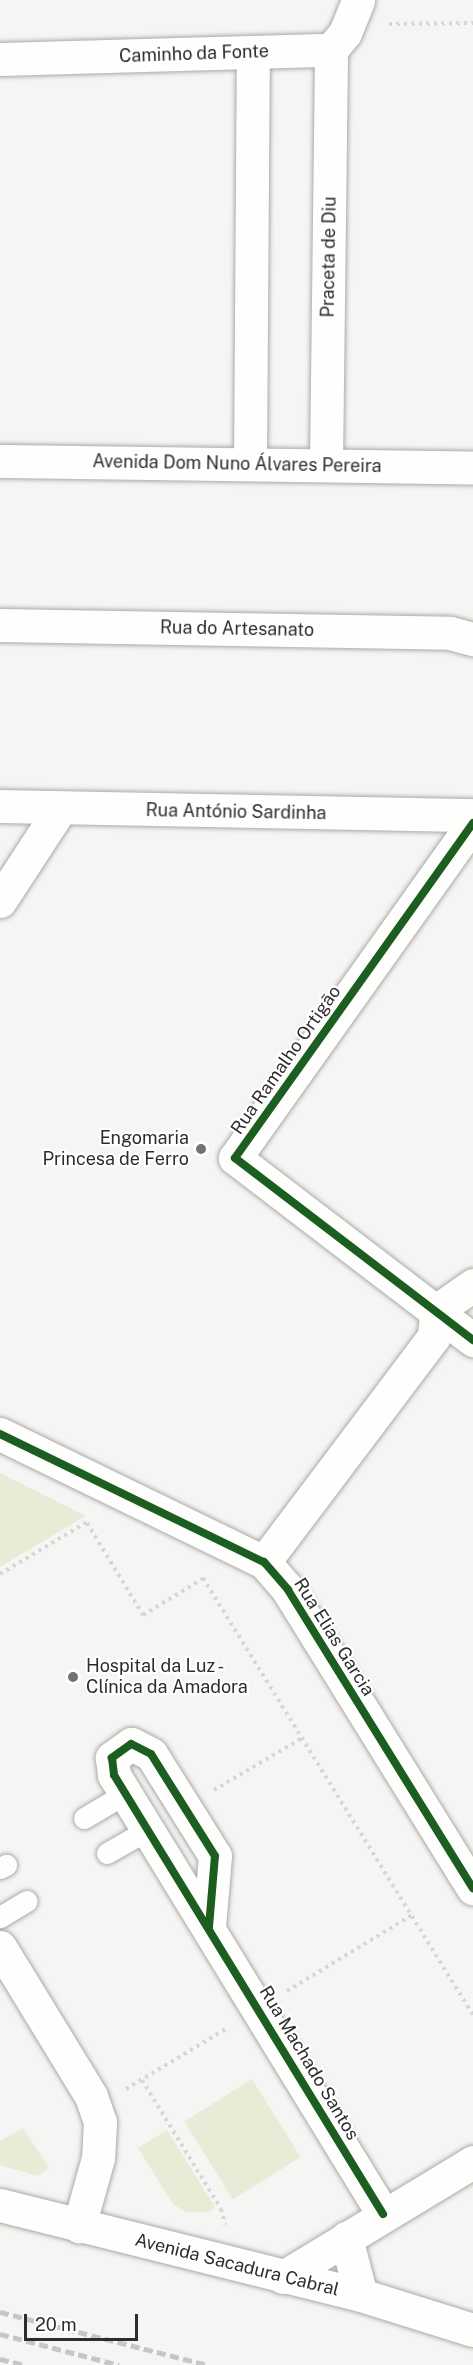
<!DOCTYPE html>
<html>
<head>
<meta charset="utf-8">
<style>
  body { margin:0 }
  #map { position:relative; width:473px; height:2365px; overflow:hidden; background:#f7f5f3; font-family:"Public Sans",sans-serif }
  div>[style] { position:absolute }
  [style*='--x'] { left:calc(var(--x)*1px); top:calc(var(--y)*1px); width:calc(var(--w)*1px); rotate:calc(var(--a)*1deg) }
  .green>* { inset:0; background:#eaebd6; transform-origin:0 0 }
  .path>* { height:4px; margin-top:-2px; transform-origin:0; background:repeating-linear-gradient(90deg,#d6d6d6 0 3px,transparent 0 7.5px) }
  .roads { filter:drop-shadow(0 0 2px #abaaa9) drop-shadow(0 0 2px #abaaa9) }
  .service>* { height:21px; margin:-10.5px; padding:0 10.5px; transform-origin:10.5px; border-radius:10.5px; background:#fefefd }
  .minor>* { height:33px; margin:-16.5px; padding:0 16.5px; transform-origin:16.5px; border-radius:16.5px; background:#fefefd }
  .tertiary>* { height:33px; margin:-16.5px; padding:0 16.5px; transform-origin:16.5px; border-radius:16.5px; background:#fefefd }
  .rail>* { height:4.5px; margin-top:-2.25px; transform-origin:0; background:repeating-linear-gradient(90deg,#c7c6c6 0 9px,transparent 0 13.5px) }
  .cycleway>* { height:8px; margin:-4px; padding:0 4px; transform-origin:4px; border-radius:4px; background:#1b5e20 }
  .dots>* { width:16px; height:16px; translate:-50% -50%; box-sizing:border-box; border:3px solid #fff; border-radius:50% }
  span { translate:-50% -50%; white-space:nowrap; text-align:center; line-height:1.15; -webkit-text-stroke:4.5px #fff; paint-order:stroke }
  .street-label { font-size:18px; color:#2f2d2c }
  .poi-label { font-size:18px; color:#2f2d2c }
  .right { translate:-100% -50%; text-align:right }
  .left { translate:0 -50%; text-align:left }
  .scale { position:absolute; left:24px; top:2314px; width:114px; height:27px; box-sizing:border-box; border:3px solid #2f2d2c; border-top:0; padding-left:8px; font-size:18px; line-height:21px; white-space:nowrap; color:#2f2d2c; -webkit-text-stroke:4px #fff; paint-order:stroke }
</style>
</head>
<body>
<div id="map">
  <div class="green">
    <i style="clip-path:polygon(0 1473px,86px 1516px,0 1567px)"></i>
    <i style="left:252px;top:2079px;width:92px;height:80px;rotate:58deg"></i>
    <i style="clip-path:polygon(23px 2128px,49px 2168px,38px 2176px,0 2165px,0 2141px)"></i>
    <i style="clip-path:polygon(167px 2130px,215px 2207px,208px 2212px,186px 2212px,173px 2204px,138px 2148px)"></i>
  </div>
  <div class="path">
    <i style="--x:389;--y:24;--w:84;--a:-0.7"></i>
    <i style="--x:87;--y:1523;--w:108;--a:58.7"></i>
    <i style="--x:143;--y:1615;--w:71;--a:-31.2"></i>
    <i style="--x:0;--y:1574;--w:101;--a:-30.9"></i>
    <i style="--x:203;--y:1578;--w:514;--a:58.29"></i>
    <i style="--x:214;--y:1790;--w:104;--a:-30.5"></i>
    <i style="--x:287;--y:1991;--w:146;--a:-31.3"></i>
    <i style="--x:142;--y:2080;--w:151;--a:58.5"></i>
    <i style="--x:221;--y:2209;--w:16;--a:75"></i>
    <i style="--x:126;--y:2089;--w:118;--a:-31.1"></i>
  </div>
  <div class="roads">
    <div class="service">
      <i style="--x:84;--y:1818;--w:49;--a:-30.8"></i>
      <i style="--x:107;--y:1853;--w:48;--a:-29.7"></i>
      <i style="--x:0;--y:1868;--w:7;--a:-27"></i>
      <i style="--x:0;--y:1917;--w:31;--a:-31"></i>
    </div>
    <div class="minor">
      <i style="--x:0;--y:59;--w:331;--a:-1.6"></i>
      <i style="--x:331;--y:50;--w:22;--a:-51"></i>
      <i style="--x:345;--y:33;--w:35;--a:-68"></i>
      <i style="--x:250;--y:463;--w:410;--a:-89.6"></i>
      <i style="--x:326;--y:464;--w:414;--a:-89.3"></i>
      <i style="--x:0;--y:625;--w:450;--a:1"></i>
      <i style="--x:450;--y:633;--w:24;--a:15"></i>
      <i style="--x:0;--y:806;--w:473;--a:1.1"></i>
      <i style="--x:473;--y:823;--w:411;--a:125.4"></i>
      <i style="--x:235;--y:1158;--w:300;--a:37.4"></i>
      <i style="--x:0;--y:901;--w:110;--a:-56.9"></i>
      <i style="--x:264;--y:1562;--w:283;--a:-53"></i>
      <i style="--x:434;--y:1336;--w:25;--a:-85"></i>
      <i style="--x:436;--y:1311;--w:45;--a:-35.1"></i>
      <i style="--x:209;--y:1927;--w:71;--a:-85.2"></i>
      <i style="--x:215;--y:1856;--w:120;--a:-122.1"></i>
      <i style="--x:151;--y:1754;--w:22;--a:-153"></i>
      <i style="--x:131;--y:1744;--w:24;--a:144"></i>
      <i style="--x:112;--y:1758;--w:17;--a:83"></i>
      <i style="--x:114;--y:1775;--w:515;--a:58.5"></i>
      <i style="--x:0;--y:1947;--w:175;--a:58.6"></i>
      <i style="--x:91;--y:2096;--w:28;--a:71"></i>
      <i style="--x:100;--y:2122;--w:36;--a:93"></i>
      <i style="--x:98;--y:2158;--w:71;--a:105.6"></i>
      <i style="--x:0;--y:2205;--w:372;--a:14"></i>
      <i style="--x:361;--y:2295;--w:117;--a:17.4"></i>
      <i style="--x:346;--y:2238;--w:59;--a:75.3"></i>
      <i style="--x:283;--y:2277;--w:222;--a:-31.2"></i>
    </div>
    <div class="tertiary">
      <i style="--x:0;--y:461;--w:473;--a:0.8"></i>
      <i style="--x:0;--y:1434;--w:293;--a:25.9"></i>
      <i style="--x:264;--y:1562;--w:37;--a:49"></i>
      <i style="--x:288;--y:1590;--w:351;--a:58.2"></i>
    </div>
  </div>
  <div class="rail">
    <i style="--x:0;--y:2312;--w:215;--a:14.3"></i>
    <i style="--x:0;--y:2334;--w:123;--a:14.6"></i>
    <i style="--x:0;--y:2359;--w:25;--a:14"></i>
  </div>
  <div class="cycleway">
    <i style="--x:473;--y:823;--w:411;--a:125.4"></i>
    <i style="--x:235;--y:1158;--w:300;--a:37.4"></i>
    <i style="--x:0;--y:1434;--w:293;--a:25.9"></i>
    <i style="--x:264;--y:1562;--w:37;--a:49"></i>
    <i style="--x:288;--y:1590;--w:351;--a:58.2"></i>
    <i style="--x:209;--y:1927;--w:71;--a:-85.2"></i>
    <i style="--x:215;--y:1856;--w:120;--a:-122.1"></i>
    <i style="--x:151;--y:1754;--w:22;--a:-153"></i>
    <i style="--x:131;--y:1744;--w:24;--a:144"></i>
    <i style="--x:112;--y:1758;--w:17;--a:83"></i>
    <i style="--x:114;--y:1775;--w:515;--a:58.5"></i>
  </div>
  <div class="dots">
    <i style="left:201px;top:1149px;background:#757372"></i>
    <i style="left:73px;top:1677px;background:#757372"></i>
  </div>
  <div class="street-label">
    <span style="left:194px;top:54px;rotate:-2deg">Caminho da Fonte</span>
    <span style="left:329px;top:257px;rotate:-89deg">Praceta de Diu</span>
    <span style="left:237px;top:464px;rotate:1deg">Avenida Dom Nuno Álvares Pereira</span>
    <span style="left:237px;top:629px;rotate:1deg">Rua do Artesanato</span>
    <span style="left:236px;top:812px;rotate:1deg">Rua António Sardinha</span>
    <span style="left:286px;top:1060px;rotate:-55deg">Rua Ramalho Ortigão</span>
    <span style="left:334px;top:1637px;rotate:58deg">Rua Elias Garcia</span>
    <span style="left:309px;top:2063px;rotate:59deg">Rua Machado Santos</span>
    <span style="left:237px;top:2265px;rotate:14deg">Avenida Sacadura Cabral</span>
  </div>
  <div class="poi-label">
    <span class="right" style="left:189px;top:1149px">Engomaria<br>Princesa de Ferro</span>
    <span class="left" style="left:86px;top:1677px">Hospital da Luz -<br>Clínica da Amadora</span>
  </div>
  <div class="scale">20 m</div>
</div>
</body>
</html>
